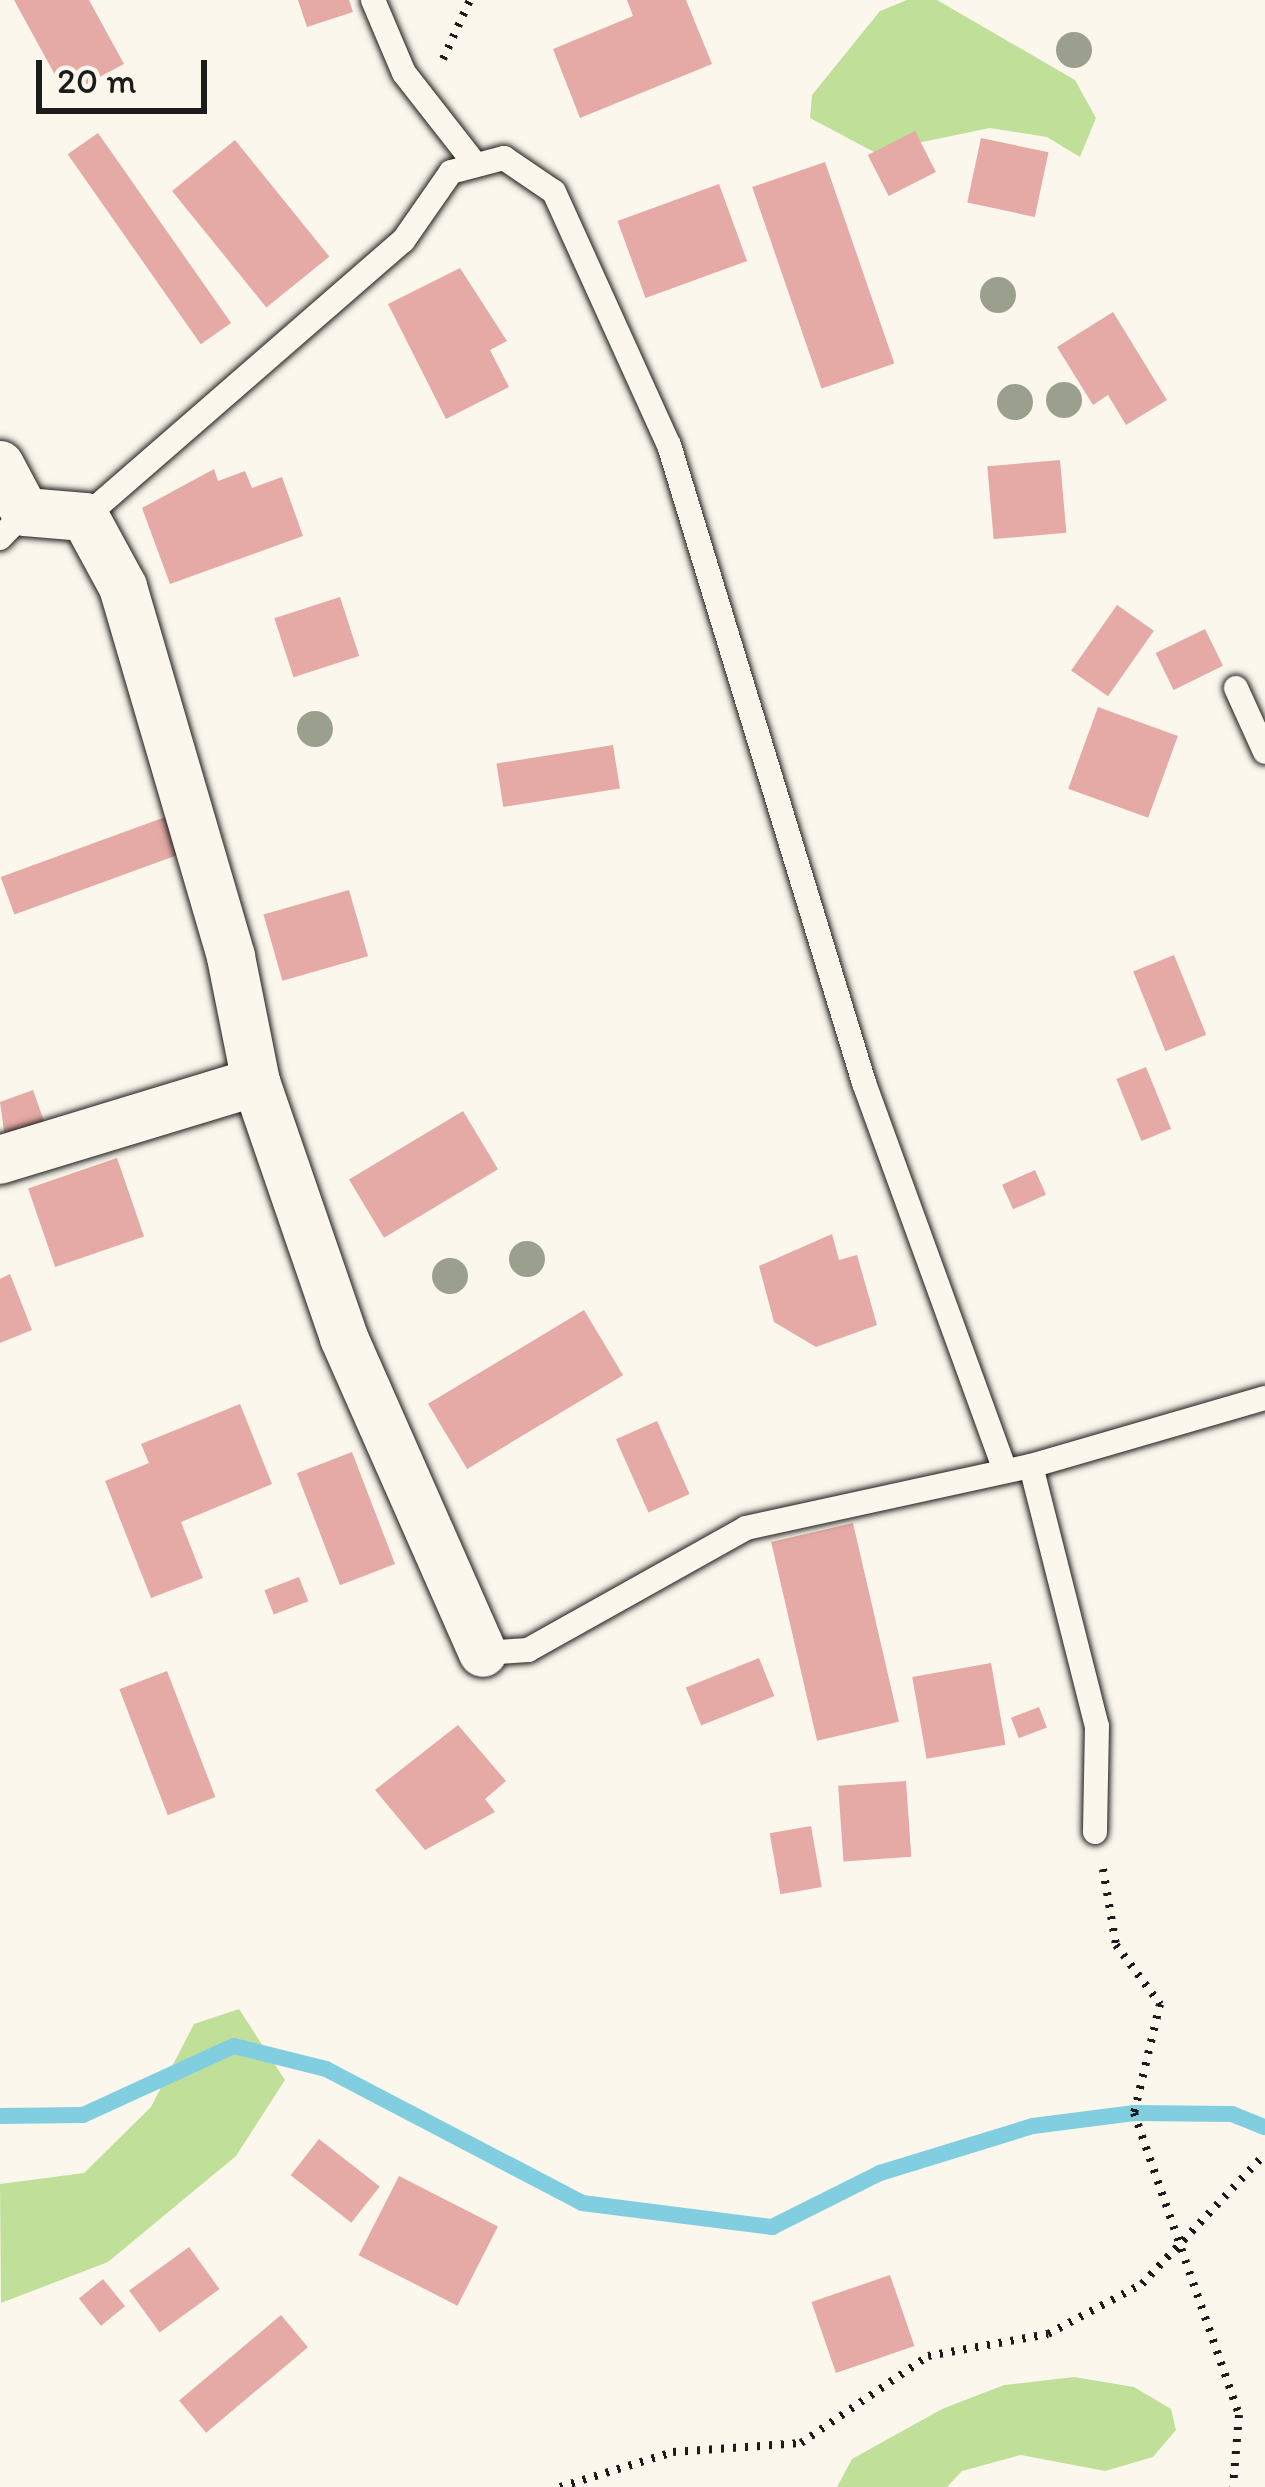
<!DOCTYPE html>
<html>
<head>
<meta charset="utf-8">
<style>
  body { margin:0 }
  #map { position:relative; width:1265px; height:2487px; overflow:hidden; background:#fbf7ec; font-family:Itim,sans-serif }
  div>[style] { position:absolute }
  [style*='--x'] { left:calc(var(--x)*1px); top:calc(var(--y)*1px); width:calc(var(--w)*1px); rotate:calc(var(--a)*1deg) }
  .green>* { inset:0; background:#c0e099 }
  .stream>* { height:16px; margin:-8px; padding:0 8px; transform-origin:8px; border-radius:8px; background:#81cee0 }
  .building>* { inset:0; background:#e5aaa5; transform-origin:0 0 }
  .path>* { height:8px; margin-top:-4px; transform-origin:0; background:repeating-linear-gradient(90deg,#1c1c1c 0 3px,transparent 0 12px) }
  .roads { filter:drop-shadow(0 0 3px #1c1c1c) drop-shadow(0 0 3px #1c1c1c) }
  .lane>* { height:24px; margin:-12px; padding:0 12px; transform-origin:12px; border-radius:12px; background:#fbf7ec }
  .street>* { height:48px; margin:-24px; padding:0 24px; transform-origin:24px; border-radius:24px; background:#fbf7ec }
  .trees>* { width:36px; height:36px; margin:-18px; border-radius:50%; background:#9b9f8e }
  span { translate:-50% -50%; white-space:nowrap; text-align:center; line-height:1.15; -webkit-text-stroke:12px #fbf7ec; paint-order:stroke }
  .scale { position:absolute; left:36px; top:60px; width:171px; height:54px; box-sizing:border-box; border:6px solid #1c1c1c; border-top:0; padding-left:15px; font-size:36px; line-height:42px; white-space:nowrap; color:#1c1c1c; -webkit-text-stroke:9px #fbf7ec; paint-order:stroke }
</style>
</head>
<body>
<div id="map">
  <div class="green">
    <i style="clip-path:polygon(907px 0,937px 0,1075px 80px,1096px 118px,1080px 157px,1047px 137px,990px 128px,874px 152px,810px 118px,812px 95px,880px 11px)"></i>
    <i style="clip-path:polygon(239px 2009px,285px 2080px,236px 2156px,108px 2262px,1px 2303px,0 2184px,84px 2173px,151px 2107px,194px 2024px)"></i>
    <i style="clip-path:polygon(1074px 2377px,1134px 2387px,1171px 2409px,1176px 2430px,1153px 2457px,1105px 2471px,1021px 2455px,962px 2471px,947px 2487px,837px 2487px,852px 2459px,942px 2409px,1004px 2385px)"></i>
  </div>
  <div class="stream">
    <i style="--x:0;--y:2116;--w:83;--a:-0.7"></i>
    <i style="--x:83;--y:2115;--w:166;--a:-24.6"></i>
    <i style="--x:234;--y:2046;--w:95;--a:14"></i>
    <i style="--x:326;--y:2069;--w:289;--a:27.6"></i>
    <i style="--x:582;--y:2203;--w:192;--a:7.2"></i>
    <i style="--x:772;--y:2227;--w:121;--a:-26.6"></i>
    <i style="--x:880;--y:2173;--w:160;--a:-17.1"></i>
    <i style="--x:1033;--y:2126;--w:102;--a:-7.3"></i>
    <i style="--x:1134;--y:2113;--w:98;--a:0.6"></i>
    <i style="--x:1232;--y:2114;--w:35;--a:22"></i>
  </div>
  <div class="building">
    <i style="clip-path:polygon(14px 0,89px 0,124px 64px,66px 95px)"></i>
    <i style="clip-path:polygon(298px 0,349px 0,353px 12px,307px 27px)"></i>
    <i style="clip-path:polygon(627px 0,686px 0,712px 64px,580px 118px,553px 49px,633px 16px)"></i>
    <i style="left:915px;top:131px;width:46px;height:53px;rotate:63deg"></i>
    <i style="left:98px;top:133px;width:232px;height:37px;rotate:55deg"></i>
    <i style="left:981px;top:138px;width:69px;height:66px;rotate:12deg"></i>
    <i style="left:235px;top:140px;width:150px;height:81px;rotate:51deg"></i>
    <i style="left:825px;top:162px;width:213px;height:77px;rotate:71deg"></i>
    <i style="left:719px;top:184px;width:82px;height:108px;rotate:70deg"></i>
    <i style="clip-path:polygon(460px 268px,507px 341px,490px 350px,509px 387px,446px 419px,388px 304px)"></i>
    <i style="clip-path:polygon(1113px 312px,1167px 400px,1126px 425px,1108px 395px,1093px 405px,1057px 347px)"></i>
    <i style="left:1060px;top:460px;width:73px;height:73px;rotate:85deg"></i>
    <i style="clip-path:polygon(214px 469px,218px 481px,245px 471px,252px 488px,282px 477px,303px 536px,170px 584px,142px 508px)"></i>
    <i style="left:340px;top:597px;width:62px;height:69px;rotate:72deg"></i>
    <i style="left:1117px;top:605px;width:45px;height:80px;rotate:35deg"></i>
    <i style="left:1205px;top:629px;width:41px;height:55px;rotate:64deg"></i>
    <i style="left:1098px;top:707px;width:85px;height:87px;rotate:20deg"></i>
    <i style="left:613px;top:745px;width:44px;height:118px;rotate:81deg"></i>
    <i style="left:168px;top:816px;width:40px;height:178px;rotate:70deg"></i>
    <i style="left:349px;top:890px;width:69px;height:89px;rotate:74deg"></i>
    <i style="left:1174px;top:955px;width:86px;height:44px;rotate:68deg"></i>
    <i style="left:1146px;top:1067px;width:67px;height:32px;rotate:68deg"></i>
    <i style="clip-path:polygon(33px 1090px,45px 1124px,5px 1138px,0 1102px)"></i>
    <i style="left:463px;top:1111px;width:68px;height:133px;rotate:59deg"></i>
    <i style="left:117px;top:1158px;width:83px;height:94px;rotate:71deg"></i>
    <i style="left:1035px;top:1170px;width:27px;height:36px;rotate:66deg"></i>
    <i style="clip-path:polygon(832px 1234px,839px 1260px,857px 1255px,877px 1325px,816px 1347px,774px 1322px,759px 1266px)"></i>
    <i style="clip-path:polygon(10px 1274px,32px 1330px,0 1343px,0 1279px)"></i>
    <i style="left:584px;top:1310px;width:76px;height:182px;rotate:59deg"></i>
    <i style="clip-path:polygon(240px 1404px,272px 1484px,181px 1522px,203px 1578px,151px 1598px,105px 1481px,149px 1463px,141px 1444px)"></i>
    <i style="left:657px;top:1421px;width:80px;height:45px;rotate:66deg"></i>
    <i style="left:352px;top:1452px;width:120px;height:59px;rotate:69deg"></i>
    <i style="left:853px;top:1523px;width:204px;height:84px;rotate:77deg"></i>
    <i style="left:299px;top:1577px;width:26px;height:37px;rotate:69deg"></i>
    <i style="left:759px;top:1658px;width:41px;height:79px;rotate:68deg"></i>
    <i style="left:991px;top:1663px;width:83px;height:80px;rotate:80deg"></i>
    <i style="left:167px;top:1671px;width:135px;height:51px;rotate:69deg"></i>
    <i style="left:1039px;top:1707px;width:22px;height:30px;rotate:69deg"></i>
    <i style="clip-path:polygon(458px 1725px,506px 1781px,485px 1799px,495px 1812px,425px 1850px,375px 1790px)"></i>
    <i style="left:906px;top:1781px;width:76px;height:68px;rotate:86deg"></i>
    <i style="left:811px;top:1826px;width:62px;height:42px;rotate:80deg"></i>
    <i style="left:319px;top:2139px;width:77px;height:46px;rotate:38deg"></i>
    <i style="left:399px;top:2176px;width:111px;height:89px;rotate:27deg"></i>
    <i style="left:189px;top:2247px;width:52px;height:74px;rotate:54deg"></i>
    <i style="left:890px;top:2275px;width:75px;height:83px;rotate:71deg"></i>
    <i style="left:103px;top:2279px;width:35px;height:31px;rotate:51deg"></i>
    <i style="left:281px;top:2315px;width:42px;height:133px;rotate:50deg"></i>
  </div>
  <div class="path">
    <i style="--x:443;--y:59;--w:65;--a:-65.4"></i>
    <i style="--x:1103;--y:1869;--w:77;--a:80.3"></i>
    <i style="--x:1116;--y:1945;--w:74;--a:53.3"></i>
    <i style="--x:1160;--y:2004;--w:112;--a:103.4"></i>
    <i style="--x:1134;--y:2113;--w:320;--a:70.8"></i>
    <i style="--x:1239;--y:2415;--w:72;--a:94.8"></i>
    <i style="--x:560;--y:2487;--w:118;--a:-17.2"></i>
    <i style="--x:673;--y:2452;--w:128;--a:-4"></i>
    <i style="--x:801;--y:2443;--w:154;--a:-34.4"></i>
    <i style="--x:928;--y:2356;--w:122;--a:-10.4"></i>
    <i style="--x:1048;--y:2334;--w:106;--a:-28"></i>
    <i style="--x:1142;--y:2284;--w:179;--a:-46.6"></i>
  </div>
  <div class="roads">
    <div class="lane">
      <i style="--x:373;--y:0;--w:79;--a:67"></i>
      <i style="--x:404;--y:73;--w:115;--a:52"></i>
      <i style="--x:85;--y:517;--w:421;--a:-41"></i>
      <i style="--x:403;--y:241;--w:84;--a:-55.2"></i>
      <i style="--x:451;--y:172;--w:55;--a:-14.8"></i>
      <i style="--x:504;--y:158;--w:60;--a:34.2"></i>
      <i style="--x:554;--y:192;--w:278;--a:65.6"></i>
      <i style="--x:669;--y:445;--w:667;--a:73"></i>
      <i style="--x:864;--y:1083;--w:409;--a:70"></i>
      <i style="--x:0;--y:538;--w:36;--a:-46"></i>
      <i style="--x:1236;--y:688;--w:70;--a:65.6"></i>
      <i style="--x:1031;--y:1466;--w:268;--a:75.8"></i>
      <i style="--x:1097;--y:1726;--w:106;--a:91.1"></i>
      <i style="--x:483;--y:1653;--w:45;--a:-3.8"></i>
      <i style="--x:528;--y:1650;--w:250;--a:-29.2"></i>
      <i style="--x:746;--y:1528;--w:292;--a:-12.3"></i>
      <i style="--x:1031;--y:1466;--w:244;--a:-16.2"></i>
    </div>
    <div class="street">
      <i style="--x:0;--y:465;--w:53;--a:62"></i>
      <i style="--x:25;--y:512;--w:60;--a:4.8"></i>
      <i style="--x:85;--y:517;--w:80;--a:61.5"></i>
      <i style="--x:123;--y:587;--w:385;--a:73.7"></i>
      <i style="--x:231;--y:957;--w:127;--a:78.7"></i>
      <i style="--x:256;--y:1082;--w:268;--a:163.1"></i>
      <i style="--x:256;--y:1082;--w:271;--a:71"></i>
      <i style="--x:344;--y:1338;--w:344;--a:66.2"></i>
    </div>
  </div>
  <div class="trees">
    <i style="left:1074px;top:50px"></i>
    <i style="left:998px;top:295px"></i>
    <i style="left:1064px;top:400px"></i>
    <i style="left:1015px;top:402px"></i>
    <i style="left:315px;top:729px"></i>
    <i style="left:527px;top:1259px"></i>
    <i style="left:450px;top:1276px"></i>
  </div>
  <div class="scale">20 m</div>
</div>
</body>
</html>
